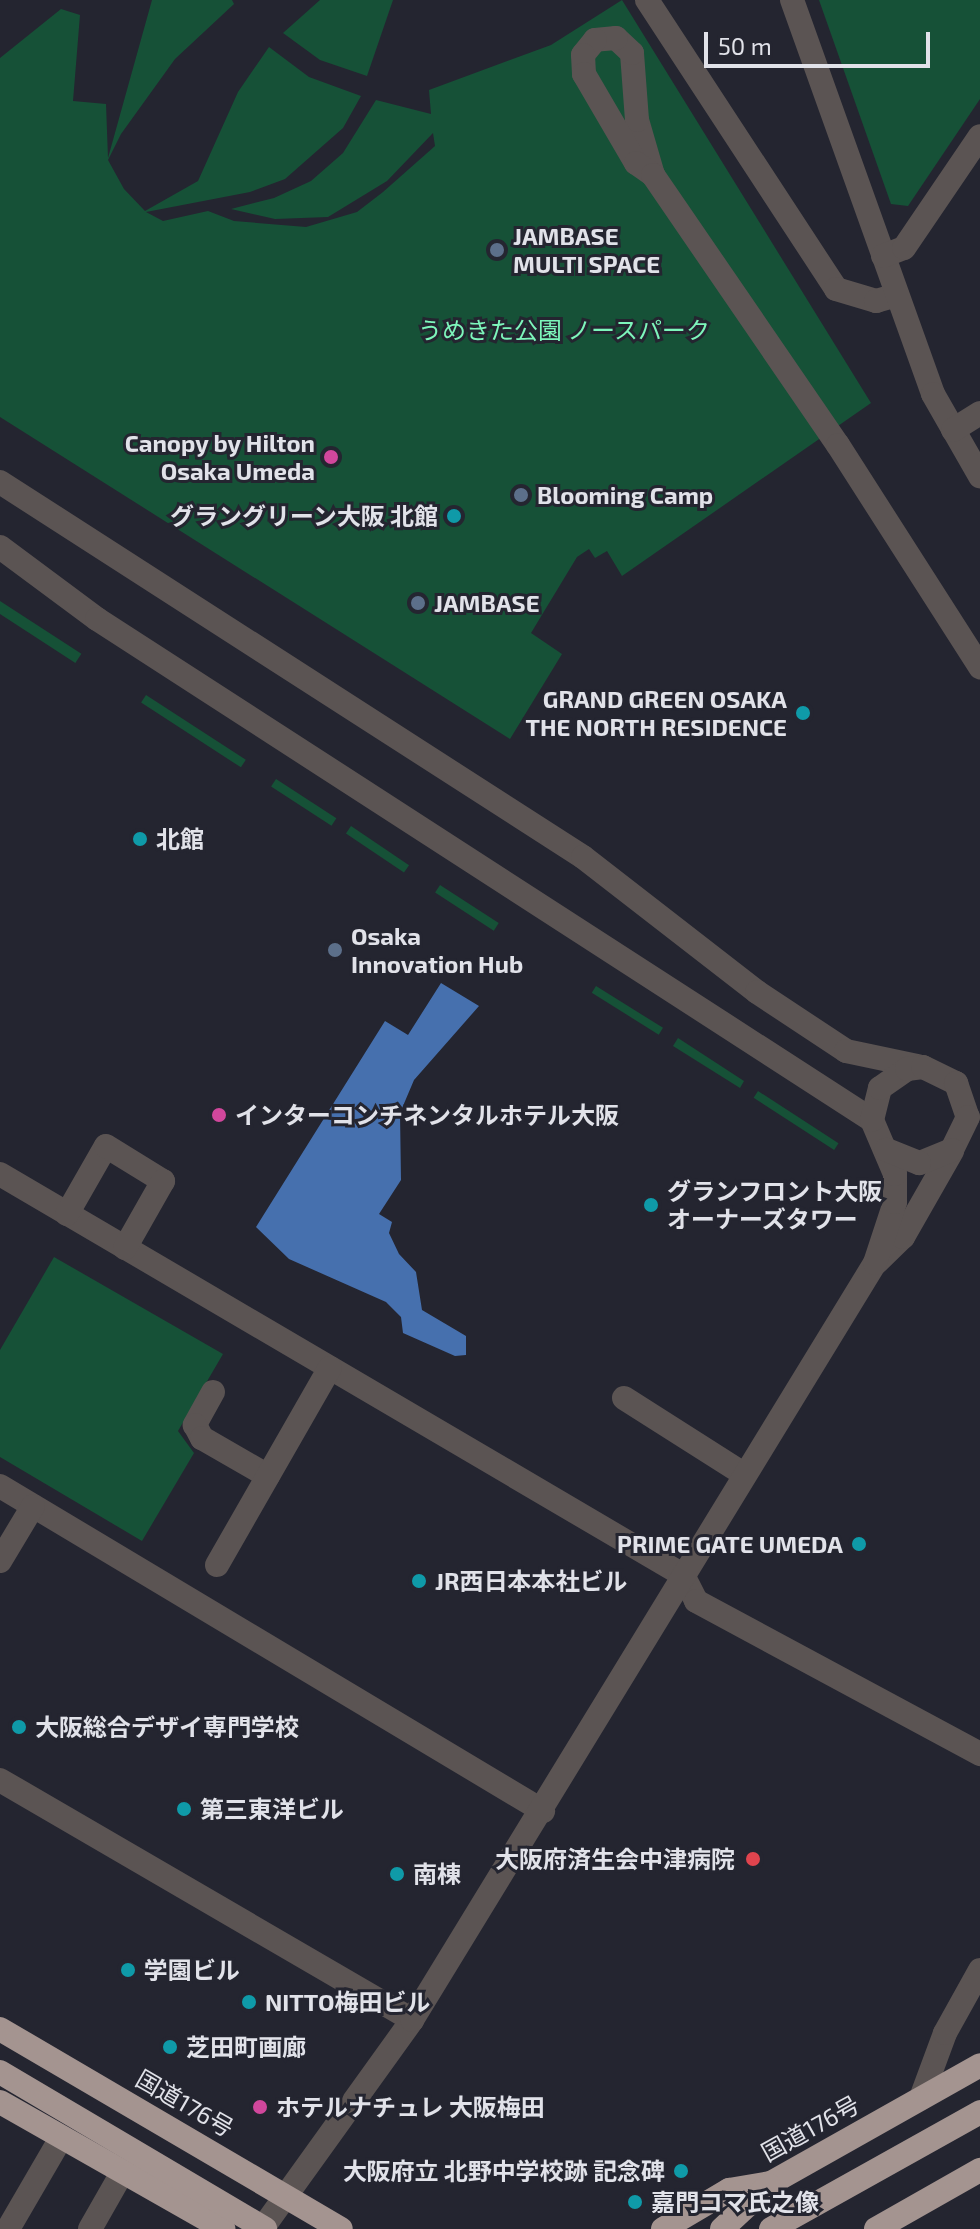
<!DOCTYPE html>
<html>
<head>
<meta charset="utf-8">
<style>
  body { margin:0 }
  #map { position:relative; width:980px; height:2229px; overflow:hidden; background:#242530; font-family:"Exo 2","Noto Sans JP",sans-serif }
  div>[style] { position:absolute }
  [style*='--x'] { left:calc(var(--x)*1px); top:calc(var(--y)*1px); width:calc(var(--w)*1px); rotate:calc(var(--a)*1deg) }
  .green>* { inset:0; background:#165137; transform-origin:0 0 }
  .water>* { inset:0; background:#4670ae }
  .minor>* { height:24px; margin:-12px; padding:0 12px; transform-origin:12px; border-radius:12px; background:#5b5453 }
  .highway>* { height:24px; margin:-12px; padding:0 12px; transform-origin:12px; border-radius:12px; background:#a49490 }
  .highway-bridge>* { height:24px; margin:-12px; padding:0 12px; transform-origin:12px; border-radius:12px; background:#a49490 }
  .dots>* { width:22px; height:22px; translate:-50% -50%; box-sizing:border-box; border:4px solid #242530; border-radius:50% }
  span { translate:-50% -50%; white-space:nowrap; text-align:center; line-height:1.15; -webkit-text-stroke:6px #242530; paint-order:stroke }
  .poi-label { font-size:24px; color:#e1e2e9; font-weight:700 }
  .left { translate:0 -50%; text-align:left }
  .right { translate:-100% -50%; text-align:right }
  .park-label { font-size:24px; color:#7df6bb }
  .street-label { font-size:24px; color:#e1e2e9 }
  .scale { position:absolute; left:704px; top:32px; width:226px; height:36px; box-sizing:border-box; border:4px solid #e1e2e9; border-top:0; padding-left:10px; font-size:24px; line-height:28px; white-space:nowrap; color:#e1e2e9; -webkit-text-stroke:6px #242530; paint-order:stroke }
</style>
</head>
<body>
<div id="map">
  <div class="green">
    <i style="clip-path:polygon(152px 0,232px 0,234px 4px,175px 59px,121px 134px,108px 160px,124px 189px,145px 211px,198px 181px,238px 92px,269px 47px,309px 77px,361px 96px,343px 128px,285px 179px,250px 192px,146px 212px,163px 221px,208px 211px,234px 221px,306px 227px,357px 212px,383px 192px,435px 146px,433px 133px,387px 181px,328px 217px,275px 219px,231px 209px,274px 198px,311px 181px,343px 153px,376px 100px,431px 114px,429px 90px,551px 45px,622px 0,871px 403px,622px 576px,607px 551px,595px 558px,589px 549px,577px 557px,531px 633px,562px 654px,510px 739px,0 417px,0 58px,61px 9px,80px 15px,73px 101px,106px 104px,108px 158px)"></i>
    <i style="clip-path:polygon(320px 0,393px 0,367px 76px,320px 60px,283px 33px)"></i>
    <i style="clip-path:polygon(819px 0,980px 0,980px 99px,908px 206px,891px 204px)"></i>
    <i style="left:0;top:601px;width:97px;height:11px;rotate:33deg"></i>
    <i style="left:146px;top:695px;width:119px;height:9px;rotate:33deg"></i>
    <i style="left:276px;top:779px;width:72px;height:9px;rotate:33deg"></i>
    <i style="left:351px;top:826px;width:70px;height:9px;rotate:34deg"></i>
    <i style="left:440px;top:885px;width:70px;height:9px;rotate:33deg"></i>
    <i style="left:596px;top:986px;width:79px;height:8px;rotate:32deg"></i>
    <i style="clip-path:polygon(678px 1038px,744px 1081px,740px 1088px,673px 1046px)"></i>
    <i style="left:758px;top:1091px;width:96px;height:8px;rotate:33deg"></i>
    <i style="clip-path:polygon(54px 1257px,223px 1354px,178px 1431px,194px 1453px,142px 1541px,0 1457px,0 1350px)"></i>
  </div>
  <div class="water">
    <i style="clip-path:polygon(441px 983px,479px 1006px,414px 1080px,400px 1113px,401px 1180px,379px 1214px,392px 1222px,389px 1233px,399px 1254px,416px 1272px,422px 1310px,466px 1336px,466px 1355px,455px 1356px,403px 1333px,401px 1317px,386px 1302px,289px 1259px,256px 1227px,385px 1021px,408px 1035px)"></i>
  </div>
  <div class="minor">
    <i style="--x:647;--y:0;--w:345;--a:56.8"></i>
    <i style="--x:836;--y:289;--w:42;--a:16.7"></i>
    <i style="--x:876;--y:301;--w:22;--a:-16"></i>
    <i style="--x:792;--y:0;--w:418;--a:70.3"></i>
    <i style="--x:933;--y:394;--w:95;--a:60.2"></i>
    <i style="--x:653;--y:175;--w:57;--a:-106.2"></i>
    <i style="--x:637;--y:120;--w:67;--a:-94.3"></i>
    <i style="--x:632;--y:53;--w:22;--a:-137"></i>
    <i style="--x:616;--y:38;--w:21;--a:175"></i>
    <i style="--x:595;--y:40;--w:19;--a:129"></i>
    <i style="--x:583;--y:55;--w:19;--a:87"></i>
    <i style="--x:584;--y:74;--w:103;--a:59.7"></i>
    <i style="--x:636;--y:163;--w:21;--a:35"></i>
    <i style="--x:653;--y:175;--w:327;--a:55.6"></i>
    <i style="--x:838;--y:445;--w:264;--a:57.4"></i>
    <i style="--x:883;--y:256;--w:22;--a:-21"></i>
    <i style="--x:904;--y:248;--w:135;--a:-55.8"></i>
    <i style="--x:953;--y:430;--w:32;--a:-32"></i>
    <i style="--x:0;--y:482;--w:693;--a:32.75"></i>
    <i style="--x:583;--y:857;--w:220;--a:37.8"></i>
    <i style="--x:757;--y:992;--w:107;--a:33.5"></i>
    <i style="--x:846;--y:1051;--w:74;--a:11.8"></i>
    <i style="--x:0;--y:547;--w:121;--a:36.6"></i>
    <i style="--x:97;--y:619;--w:923;--a:32.88"></i>
    <i style="--x:0;--y:1174;--w:792;--a:30.42"></i>
    <i style="--x:683;--y:1575;--w:29;--a:63"></i>
    <i style="--x:696;--y:1601;--w:323;--a:28.3"></i>
    <i style="--x:67;--y:1214;--w:78;--a:-60.2"></i>
    <i style="--x:106;--y:1146;--w:67;--a:31.6"></i>
    <i style="--x:163;--y:1181;--w:77;--a:119.6"></i>
    <i style="--x:877;--y:1262;--w:36;--a:-44"></i>
    <i style="--x:903;--y:1237;--w:99;--a:-60.3"></i>
    <i style="--x:213;--y:1392;--w:38;--a:119"></i>
    <i style="--x:195;--y:1425;--w:15;--a:62"></i>
    <i style="--x:202;--y:1438;--w:76;--a:29.9"></i>
    <i style="--x:624;--y:1398;--w:140;--a:32.4"></i>
    <i style="--x:0;--y:1486;--w:633;--a:30.9"></i>
    <i style="--x:0;--y:1561;--w:64;--a:-59"></i>
    <i style="--x:217;--y:1565;--w:227;--a:-60.2"></i>
    <i style="--x:0;--y:1780;--w:477;--a:30.2"></i>
    <i style="--x:921;--y:2098;--w:69;--a:-69.7"></i>
    <i style="--x:945;--y:2033;--w:72;--a:-60.9"></i>
    <i style="--x:8;--y:2229;--w:105;--a:-59.8"></i>
    <i style="--x:90;--y:2229;--w:64;--a:-60.3"></i>
    <i style="--x:262;--y:2229;--w:257;--a:-54.3"></i>
    <i style="--x:412;--y:2020;--w:887;--a:-58.55"></i>
    <i style="--x:875;--y:1263;--w:64;--a:-71.8"></i>
    <i style="--x:895;--y:1202;--w:28;--a:-90"></i>
    <i style="--x:895;--y:1174;--w:59;--a:-113.1"></i>
    <i style="--x:872;--y:1120;--w:33;--a:-76"></i>
    <i style="--x:880;--y:1088;--w:33;--a:-35"></i>
    <i style="--x:907;--y:1069;--w:16;--a:-7"></i>
    <i style="--x:923;--y:1067;--w:37;--a:26"></i>
    <i style="--x:956;--y:1083;--w:36;--a:71"></i>
    <i style="--x:968;--y:1117;--w:37;--a:116"></i>
    <i style="--x:952;--y:1150;--w:35;--a:158"></i>
    <i style="--x:919;--y:1163;--w:35;--a:-158"></i>
  </div>
  <div class="highway">
    <i style="--x:0;--y:2029;--w:395;--a:30.4"></i>
    <i style="--x:0;--y:2102;--w:257;--a:29.6"></i>
    <i style="--x:663;--y:2229;--w:77;--a:-30.6"></i>
    <i style="--x:729;--y:2190;--w:43;--a:-9.5"></i>
    <i style="--x:771;--y:2183;--w:240;--a:-29.4"></i>
    <i style="--x:722;--y:2229;--w:64;--a:-43.1"></i>
    <i style="--x:771;--y:2229;--w:240;--a:-29.2"></i>
    <i style="--x:876;--y:2229;--w:120;--a:-29.6"></i>
  </div>
  <div class="highway-bridge">
    <i style="--x:0;--y:2072;--w:308;--a:30.6"></i>
  </div>
  <div class="dots">
    <i style="left:497px;top:250px;background:#5c6f8a"></i>
    <i style="left:331px;top:457px;background:#d1479c"></i>
    <i style="left:521px;top:495px;background:#5c6f8a"></i>
    <i style="left:454px;top:516px;background:#0f9aa8"></i>
    <i style="left:418px;top:603px;background:#5c6f8a"></i>
    <i style="left:803px;top:713px;background:#0f9aa8"></i>
    <i style="left:140px;top:839px;background:#0f9aa8"></i>
    <i style="left:335px;top:950px;background:#5c6f8a"></i>
    <i style="left:219px;top:1115px;background:#d1479c"></i>
    <i style="left:651px;top:1205px;background:#0f9aa8"></i>
    <i style="left:859px;top:1544px;background:#0f9aa8"></i>
    <i style="left:419px;top:1581px;background:#0f9aa8"></i>
    <i style="left:19px;top:1727px;background:#0f9aa8"></i>
    <i style="left:184px;top:1809px;background:#0f9aa8"></i>
    <i style="left:753px;top:1859px;background:#e0444e"></i>
    <i style="left:397px;top:1874px;background:#0f9aa8"></i>
    <i style="left:128px;top:1970px;background:#0f9aa8"></i>
    <i style="left:249px;top:2002px;background:#0f9aa8"></i>
    <i style="left:170px;top:2047px;background:#0f9aa8"></i>
    <i style="left:260px;top:2107px;background:#d1479c"></i>
    <i style="left:681px;top:2171px;background:#0f9aa8"></i>
    <i style="left:635px;top:2202px;background:#0f9aa8"></i>
  </div>
  <div class="poi-label">
    <span class="left" style="left:513px;top:250px">JAMBASE<br>MULTI SPACE</span>
    <span class="right" style="left:315px;top:457px">Canopy by Hilton<br>Osaka Umeda</span>
    <span class="left" style="left:537px;top:495px">Blooming Camp</span>
    <span class="right" style="left:438px;top:516px">グラングリーン大阪 北館</span>
    <span class="left" style="left:434px;top:603px">JAMBASE</span>
    <span class="right" style="left:787px;top:713px">GRAND GREEN OSAKA<br>THE NORTH RESIDENCE</span>
    <span class="left" style="left:156px;top:839px">北館</span>
    <span class="left" style="left:351px;top:950px">Osaka<br>Innovation Hub</span>
    <span class="left" style="left:235px;top:1115px">インターコンチネンタルホテル大阪</span>
    <span class="left" style="left:667px;top:1205px">グランフロント大阪<br>オーナーズタワー</span>
    <span class="right" style="left:843px;top:1544px">PRIME GATE UMEDA</span>
    <span class="left" style="left:435px;top:1581px">JR西日本本社ビル</span>
    <span class="left" style="left:35px;top:1727px">大阪総合デザイ専門学校</span>
    <span class="left" style="left:200px;top:1809px">第三東洋ビル</span>
    <span class="right" style="left:735px;top:1859px">大阪府済生会中津病院</span>
    <span class="left" style="left:413px;top:1874px">南棟</span>
    <span class="left" style="left:144px;top:1970px">学園ビル</span>
    <span class="left" style="left:265px;top:2002px">NITTO梅田ビル</span>
    <span class="left" style="left:186px;top:2047px">芝田町画廊</span>
    <span class="left" style="left:276px;top:2107px">ホテルナチュレ 大阪梅田</span>
    <span class="right" style="left:665px;top:2171px">大阪府立 北野中学校跡 記念碑</span>
    <span class="left" style="left:651px;top:2202px">嘉門コマ氏之像</span>
  </div>
  <div class="park-label">
    <span style="left:564px;top:330px">うめきた公園 ノースパーク</span>
  </div>
  <div class="street-label">
    <span style="left:185px;top:2103px;rotate:30deg">国道176号</span>
    <span style="left:810px;top:2128px;rotate:-29deg">国道176号</span>
  </div>
  <div class="scale">50 m</div>
</div>
</body>
</html>
